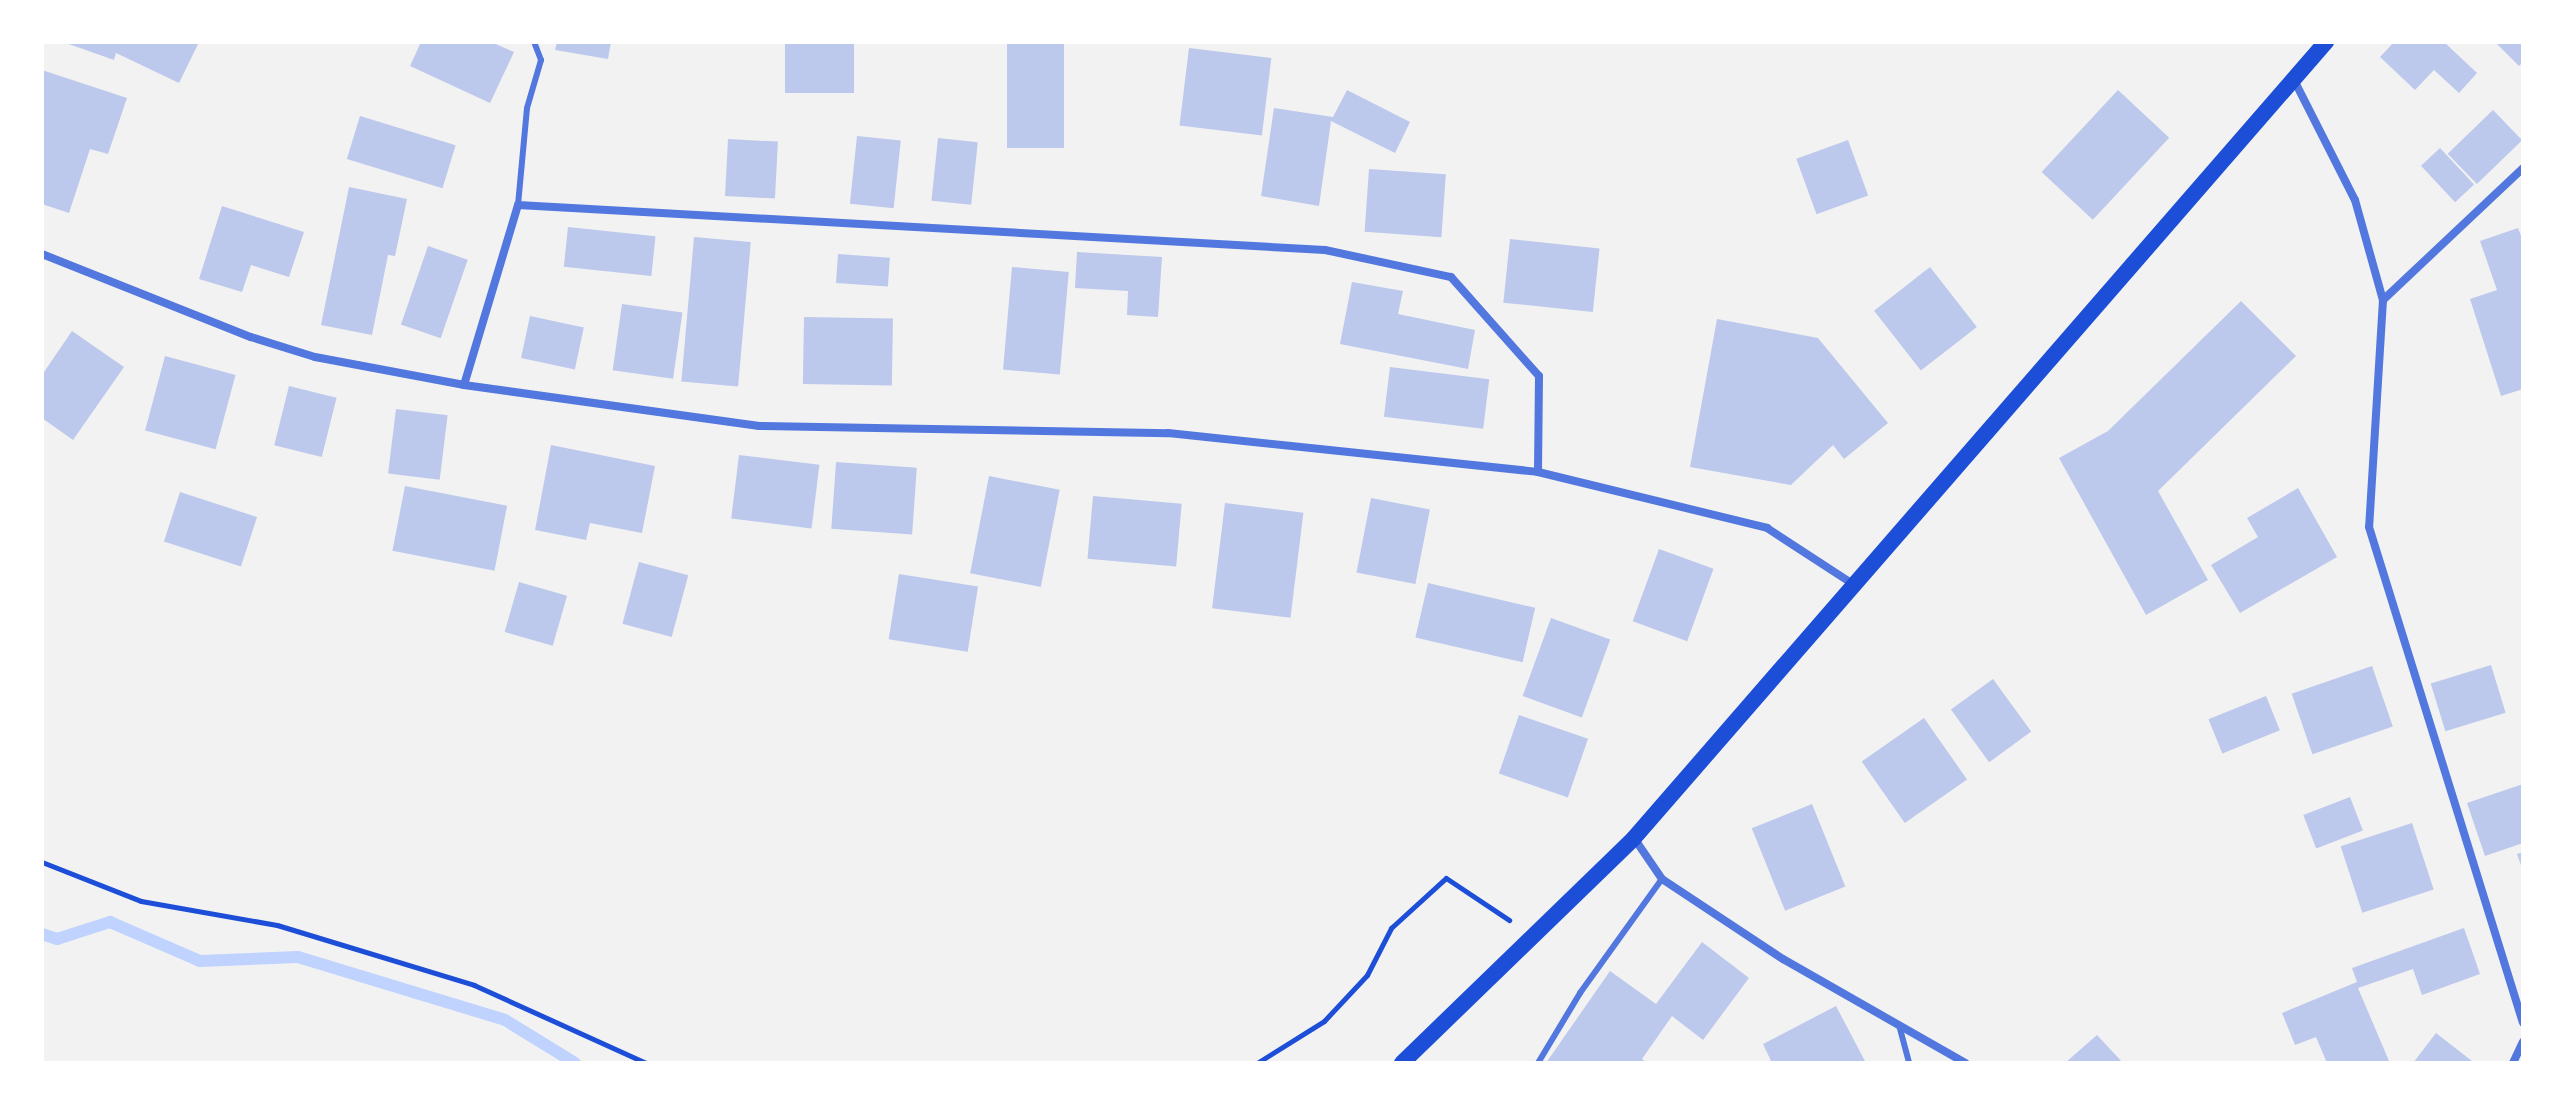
<!DOCTYPE html>
<html>
<head>
<meta charset="utf-8">
<style>
  body { margin:0 }
  #map { position:relative; width:2565px; height:1105px; overflow:hidden; background:#f2f2f2; font-family:"Public Sans",sans-serif }
  div>[style] { position:absolute }
  [style*='--x'] { left:calc(var(--x)*1px); top:calc(var(--y)*1px); width:calc(var(--w)*1px); rotate:calc(var(--a)*1deg) }
  .stream>* { height:12px; margin:-6px; padding:0 6px; transform-origin:6px; border-radius:6px; background:#bfd3fe }
  .building>* { inset:0; background:#bdc9ec; transform-origin:0 0 }
  .path>* { height:5px; margin:-2.5px; padding:0 2.5px; transform-origin:2.5px; border-radius:2.5px; background:#1d4ed8 }
  .service>* { height:6px; margin:-3px; padding:0 3px; transform-origin:3px; border-radius:3px; background:#5277de }
  .minor>* { height:8px; margin:-4px; padding:0 4px; transform-origin:4px; border-radius:4px; background:#5277de }
  .secondary>* { height:16px; margin:-8px; padding:0 8px; transform-origin:8px; border-radius:8px; background:#1d4ed8 }
  span { translate:-50% -50%; white-space:nowrap; text-align:center; line-height:1.15; -webkit-text-stroke:8px #fff; paint-order:stroke }
  .frame { position:absolute; inset:0; border:44px solid #fff; pointer-events:none }
</style>
</head>
<body>
<div id="map">
  <div class="stream">
    <i style="--x:42;--y:934;--w:16;--a:18"></i>
    <i style="--x:57;--y:939;--w:56;--a:-17.8"></i>
    <i style="--x:110;--y:922;--w:98;--a:23.4"></i>
    <i style="--x:200;--y:961;--w:98;--a:-2.3"></i>
    <i style="--x:298;--y:957;--w:216;--a:16.9"></i>
    <i style="--x:505;--y:1020;--w:82;--a:31.6"></i>
  </div>
  <div class="building">
    <i style="clip-path:polygon(63px 42px,161px 43px,199px 42px,179px 83px,116px 53px,114px 60px)"></i>
    <i style="clip-path:polygon(421px 42px,491px 42px,514px 52px,490px 103px,410px 66px)"></i>
    <i style="clip-path:polygon(557px 42px,611px 42px,608px 59px,555px 50px)"></i>
    <i style="left:785px;top:42px;width:69px;height:51px"></i>
    <i style="left:1007px;top:42px;width:57px;height:106px"></i>
    <i style="clip-path:polygon(2394px 42px,2444px 42px,2477px 73px,2459px 93px,2434px 70px,2415px 90px,2380px 57px)"></i>
    <i style="clip-path:polygon(2495px 42px,2523px 42px,2523px 62px,2519px 66px)"></i>
    <i style="left:1189px;top:48px;width:83px;height:78px;rotate:7deg"></i>
    <i style="clip-path:polygon(42px 70px,127px 98px,108px 154px,90px 149px,69px 213px,42px 204px)"></i>
    <i style="clip-path:polygon(1347px 90px,1410px 122px,1395px 153px,1331px 121px,1319px 206px,1261px 196px,1274px 108px,1333px 117px)"></i>
    <i style="left:2118px;top:90px;width:70px;height:112px;rotate:43deg"></i>
    <i style="left:2493px;top:110px;width:42px;height:63px;rotate:46deg"></i>
    <i style="left:360px;top:116px;width:100px;height:45px;rotate:17deg"></i>
    <i style="left:857px;top:136px;width:44px;height:68px;rotate:6deg"></i>
    <i style="left:938px;top:138px;width:40px;height:63px;rotate:6deg"></i>
    <i style="left:728px;top:139px;width:50px;height:57px;rotate:3deg"></i>
    <i style="left:1848px;top:140px;width:59px;height:55px;rotate:70deg"></i>
    <i style="left:2440px;top:148px;width:50px;height:26px;rotate:47deg"></i>
    <i style="left:1369px;top:169px;width:77px;height:63px;rotate:4deg"></i>
    <i style="clip-path:polygon(349px 187px,407px 199px,395px 256px,388px 255px,372px 335px,321px 325px)"></i>
    <i style="clip-path:polygon(222px 206px,304px 232px,289px 277px,251px 265px,242px 292px,199px 279px)"></i>
    <i style="left:568px;top:227px;width:88px;height:40px;rotate:6deg"></i>
    <i style="clip-path:polygon(2518px 228px,2523px 241px,2523px 389px,2501px 396px,2470px 299px,2497px 290px,2480px 241px)"></i>
    <i style="left:694px;top:237px;width:57px;height:145px;rotate:5deg"></i>
    <i style="left:1510px;top:239px;width:90px;height:64px;rotate:6deg"></i>
    <i style="left:428px;top:246px;width:42px;height:83px;rotate:19deg"></i>
    <i style="clip-path:polygon(1077px 252px,1162px 257px,1158px 317px,1127px 315px,1128px 291px,1075px 288px)"></i>
    <i style="left:838px;top:254px;width:52px;height:29px;rotate:4deg"></i>
    <i style="left:1012px;top:267px;width:57px;height:103px;rotate:5deg"></i>
    <i style="left:1930px;top:267px;width:76px;height:71px;rotate:52deg"></i>
    <i style="clip-path:polygon(1352px 282px,1403px 291px,1398px 314px,1475px 330px,1468px 369px,1340px 344px)"></i>
    <i style="clip-path:polygon(2241px 301px,2296px 356px,2158px 491px,2208px 580px,2146px 615px,2059px 458px,2108px 431px)"></i>
    <i style="left:622px;top:304px;width:61px;height:67px;rotate:8deg"></i>
    <i style="left:530px;top:316px;width:55px;height:43px;rotate:12deg"></i>
    <i style="left:804px;top:317px;width:89px;height:67px;rotate:1deg"></i>
    <i style="clip-path:polygon(1717px 319px,1818px 338px,1888px 423px,1844px 459px,1833px 445px,1791px 485px,1690px 467px)"></i>
    <i style="clip-path:polygon(72px 331px,124px 367px,73px 440px,42px 418px,42px 375px)"></i>
    <i style="left:165px;top:356px;width:73px;height:77px;rotate:15deg"></i>
    <i style="left:1390px;top:367px;width:100px;height:50px;rotate:7deg"></i>
    <i style="left:289px;top:386px;width:49px;height:61px;rotate:14deg"></i>
    <i style="left:396px;top:409px;width:52px;height:65px;rotate:7deg"></i>
    <i style="clip-path:polygon(551px 445px,655px 466px,642px 533px,590px 523px,586px 540px,535px 530px)"></i>
    <i style="left:739px;top:455px;width:81px;height:64px;rotate:7deg"></i>
    <i style="left:836px;top:462px;width:81px;height:67px;rotate:4deg"></i>
    <i style="left:989px;top:476px;width:72px;height:99px;rotate:11deg"></i>
    <i style="left:405px;top:486px;width:104px;height:66px;rotate:11deg"></i>
    <i style="clip-path:polygon(2298px 488px,2337px 557px,2240px 613px,2211px 565px,2258px 537px,2247px 518px)"></i>
    <i style="left:180px;top:492px;width:81px;height:52px;rotate:18deg"></i>
    <i style="left:1093px;top:496px;width:89px;height:63px;rotate:5deg"></i>
    <i style="left:1371px;top:498px;width:60px;height:76px;rotate:11deg"></i>
    <i style="left:1225px;top:503px;width:79px;height:106px;rotate:7deg"></i>
    <i style="left:1659px;top:549px;width:58px;height:77px;rotate:20deg"></i>
    <i style="left:639px;top:562px;width:51px;height:64px;rotate:15deg"></i>
    <i style="left:899px;top:574px;width:80px;height:66px;rotate:9deg"></i>
    <i style="left:519px;top:582px;width:50px;height:52px;rotate:16deg"></i>
    <i style="left:1428px;top:583px;width:110px;height:56px;rotate:13deg"></i>
    <i style="left:1551px;top:618px;width:63px;height:83px;rotate:20deg"></i>
    <i style="left:2491px;top:665px;width:50px;height:63px;rotate:73deg"></i>
    <i style="left:2372px;top:666px;width:64px;height:85px;rotate:71deg"></i>
    <i style="left:1993px;top:679px;width:65px;height:52px;rotate:54deg"></i>
    <i style="left:2266px;top:696px;width:37px;height:62px;rotate:68deg"></i>
    <i style="left:1519px;top:715px;width:73px;height:62px;rotate:19deg"></i>
    <i style="left:1924px;top:718px;width:75px;height:76px;rotate:55deg"></i>
    <i style="clip-path:polygon(2523px 784px,2523px 843px,2485px 856px,2467px 803px)"></i>
    <i style="left:2350px;top:797px;width:36px;height:50px;rotate:69deg"></i>
    <i style="left:1812px;top:804px;width:89px;height:65px;rotate:68deg"></i>
    <i style="left:2412px;top:823px;width:70px;height:75px;rotate:72deg"></i>
    <i style="clip-path:polygon(2523px 852px,2523px 871px,2517px 854px)"></i>
    <i style="clip-path:polygon(2464px 928px,2480px 974px,2422px 995px,2413px 969px,2358px 988px,2389px 1061px,2327px 1063px,2316px 1037px,2295px 1045px,2282px 1013px,2357px 982px,2352px 968px)"></i>
    <i style="clip-path:polygon(1702px 942px,1749px 978px,1703px 1040px,1672px 1016px,1642px 1059px,1647px 1063px,1546px 1063px,1610px 971px,1656px 1004px)"></i>
    <i style="clip-path:polygon(1836px 1006px,1866px 1063px,1772px 1063px,1763px 1044px)"></i>
    <i style="clip-path:polygon(2436px 1033px,2472px 1061px,2471px 1063px,2413px 1063px)"></i>
    <i style="clip-path:polygon(2097px 1035px,2123px 1063px,2065px 1063px)"></i>
  </div>
  <div class="path">
    <i style="--x:42;--y:862;--w:106;--a:21.5"></i>
    <i style="--x:141;--y:901;--w:138;--a:10"></i>
    <i style="--x:277;--y:925;--w:206;--a:16.9"></i>
    <i style="--x:474;--y:985;--w:189;--a:24.4"></i>
    <i style="--x:1257;--y:1063;--w:79;--a:-32.1"></i>
    <i style="--x:1324;--y:1021;--w:63;--a:-46.9"></i>
    <i style="--x:1367;--y:975;--w:53;--a:-62.9"></i>
    <i style="--x:1391;--y:928;--w:74;--a:-42.3"></i>
    <i style="--x:1446;--y:878;--w:76;--a:33.7"></i>
  </div>
  <div class="service">
    <i style="--x:518;--y:205;--w:97;--a:-84.7"></i>
    <i style="--x:527;--y:108;--w:50;--a:-73.7"></i>
    <i style="--x:541;--y:60;--w:19;--a:-111"></i>
    <i style="--x:1899;--y:1025;--w:39;--a:75"></i>
    <i style="--x:1538;--y:1063;--w:82;--a:-59"></i>
    <i style="--x:1580;--y:993;--w:140;--a:-54.3"></i>
  </div>
  <div class="minor">
    <i style="--x:2293;--y:78;--w:137;--a:63.1"></i>
    <i style="--x:2355;--y:200;--w:104;--a:74.4"></i>
    <i style="--x:2383;--y:300;--w:227;--a:93.5"></i>
    <i style="--x:2369;--y:527;--w:519;--a:72.75"></i>
    <i style="--x:42;--y:254;--w:225;--a:21.7"></i>
    <i style="--x:251;--y:337;--w:67;--a:17.4"></i>
    <i style="--x:315;--y:357;--w:152;--a:10.6"></i>
    <i style="--x:464;--y:385;--w:298;--a:7.9"></i>
    <i style="--x:759;--y:426;--w:409;--a:1"></i>
    <i style="--x:1168;--y:433;--w:372;--a:6"></i>
    <i style="--x:1538;--y:472;--w:236;--a:13.7"></i>
    <i style="--x:1767;--y:528;--w:103;--a:33.1"></i>
    <i style="--x:2383;--y:300;--w:192;--a:-43.3"></i>
    <i style="--x:464;--y:385;--w:188;--a:-73.3"></i>
    <i style="--x:518;--y:205;--w:808;--a:3.19"></i>
    <i style="--x:1325;--y:250;--w:129;--a:12.1"></i>
    <i style="--x:1451;--y:277;--w:132;--a:48.4"></i>
    <i style="--x:1539;--y:376;--w:96;--a:90.6"></i>
    <i style="--x:1634;--y:838;--w:50;--a:55.7"></i>
    <i style="--x:1662;--y:879;--w:145;--a:33.5"></i>
    <i style="--x:1783;--y:959;--w:210;--a:29.7"></i>
    <i style="--x:2513;--y:1063;--w:23;--a:-65"></i>
  </div>
  <div class="secondary">
    <i style="--x:1402;--y:1063;--w:323;--a:-44.1"></i>
    <i style="--x:1634;--y:838;--w:1055;--a:-49"></i>
  </div>
  <div class="frame"></div>
</div>
</body>
</html>
